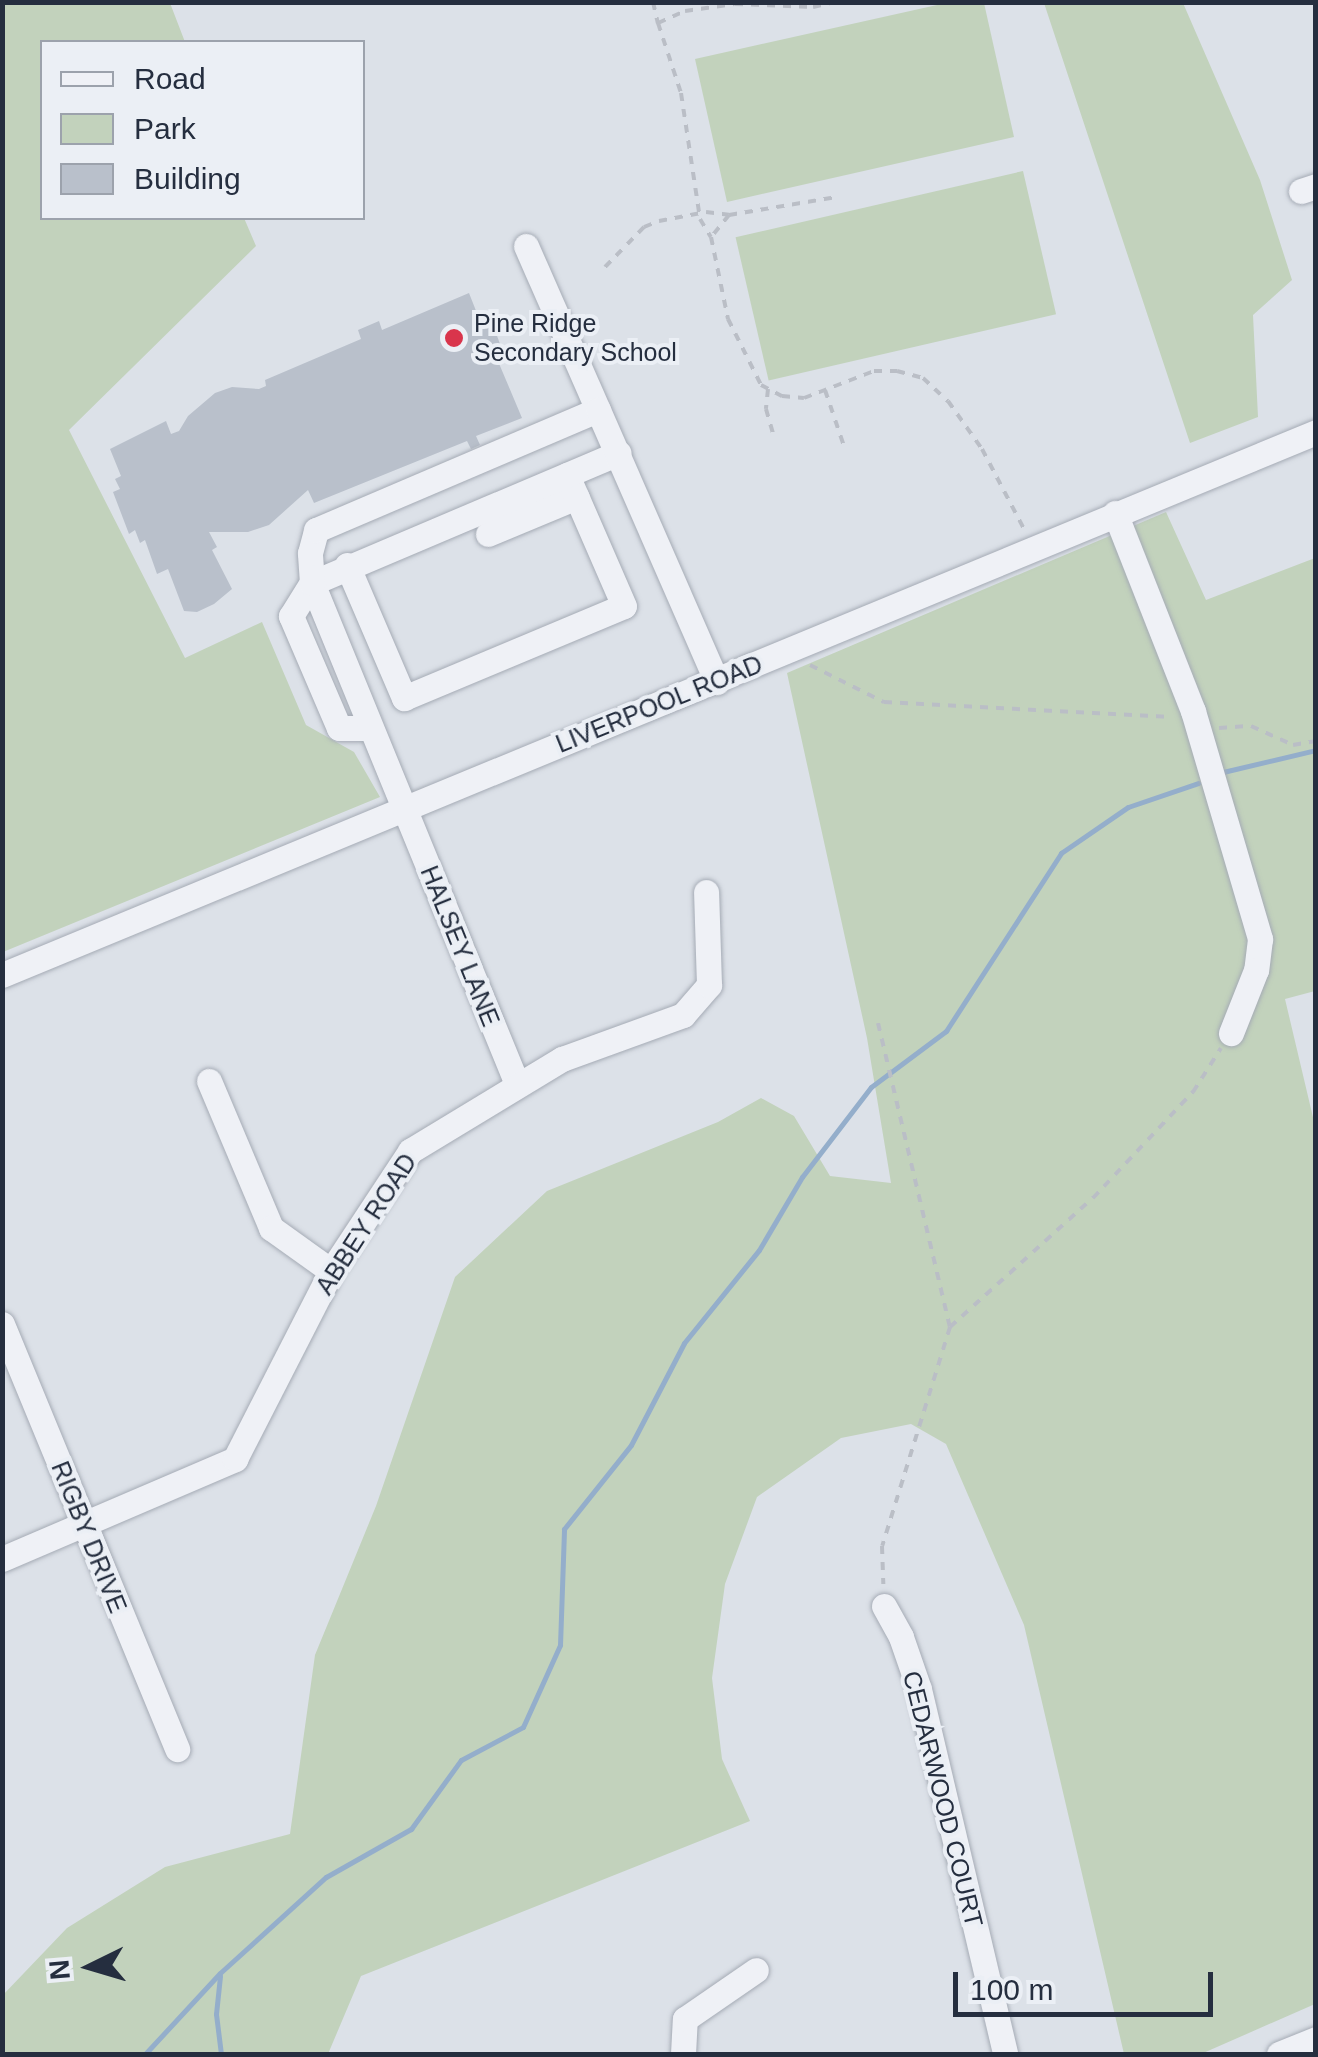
<!DOCTYPE html>
<html>
<head>
<meta charset="utf-8">
<style>
  body { margin:0 }
  #map { position:relative; width:1318px; height:2057px; overflow:hidden; background:#dce1e8; font-family:Helvetica,sans-serif }
  div>[style] { position:absolute }
  [style*='--x'] { left:calc(var(--x)*1px); top:calc(var(--y)*1px); width:calc(var(--w)*1px); rotate:calc(var(--a)*1deg) }
  .green>* { inset:0; background:#c2d2bc; transform-origin:0 0 }
  .stream>* { height:5px; margin:-2.5px; padding:0 2.5px; transform-origin:2.5px; border-radius:2.5px; background:#94aecb }
  .building>* { inset:0; background:#b9c0cb }
  .path>* { height:4px; margin-top:-2px; transform-origin:0; background:repeating-linear-gradient(90deg,#babec6 0 8px,transparent 0 16px) }
  .roads { filter:drop-shadow(0 0 2px #a5abb5) drop-shadow(0 0 2px #a5abb5) }
  .minor>* { height:25px; margin:-12.5px; padding:0 12.5px; transform-origin:12.5px; border-radius:12.5px; background:#eff1f6 }
  .dots>* { width:28px; height:28px; translate:-50% -50%; box-sizing:border-box; border:5px solid #ebeff5; border-radius:50% }
  span { translate:-50% -50%; white-space:nowrap; text-align:center; line-height:1.15; -webkit-text-stroke:8px #ebeff5; paint-order:stroke }
  .poi-label { font-size:25px; color:#252e3f }
  .left { translate:0 -50%; text-align:left }
  .street-label { font-size:25px; color:#252e3f }
  .frame { position:absolute; inset:0; border:5px solid #252e3f; pointer-events:none }
  .legend { position:absolute; left:40px; top:40px; width:325px; height:180px; box-sizing:border-box; background:#ebeff5; border:2px solid #9ca2ac; margin:0; padding:12px 18px; list-style:none; font-size:30px; color:#252e3f }
  .legend li { display:flex; align-items:center; gap:20px; height:50px }
  .legend b { width:50px; border:2px solid #9ca2ac }
  .north { position:absolute; left:40px; top:1917px; width:100px; height:100px; -webkit-text-stroke:8px #ebeff5; paint-order:stroke; rotate:265deg; font-size:28px; font-weight:700; line-height:40px; text-align:center; color:#252e3f }
  .north::after { content:''; display:block; margin:auto; width:35px; height:45px; background:#252e3f; clip-path:polygon(50% 0,100% 100%,50% 72%,0 100%) }
  .scale { position:absolute; left:953px; top:1972px; width:260px; height:45px; box-sizing:border-box; border:5px solid #252e3f; border-top:0; padding-left:12px; font-size:30px; line-height:35px; white-space:nowrap; color:#252e3f; -webkit-text-stroke:8px #ebeff5; paint-order:stroke }
</style>
</head>
<body>
<div id="map">
  <div class="green">
    <i style="clip-path:polygon(3px 2px,170px 3px,185px 42px,42px 42px,42px 218px,244px 218px,256px 246px,69px 430px,185px 658px,262px 622px,306px 725px,354px 752px,380px 797px,3px 952px)"></i>
    <i style="clip-path:polygon(946px 3px,984px 3px,1014px 137px,727px 202px,695px 59px)"></i>
    <i style="clip-path:polygon(1044px 3px,1183px 3px,1260px 180px,1292px 280px,1253px 315px,1258px 417px,1190px 443px)"></i>
    <i style="left:1023px;top:171px;width:147px;height:295px;rotate:77deg"></i>
    <i style="clip-path:polygon(1166px 512px,1206px 600px,1315px 558px,1315px 991px,1285px 999px,1316px 1130px,1315px 2004px,1201px 2054px,1124px 2054px,1024px 1625px,946px 1444px,911px 1424px,841px 1438px,757px 1497px,725px 1584px,712px 1678px,722px 1759px,750px 1821px,361px 1976px,328px 2054px,3px 2054px,2px 1996px,67px 1928px,165px 1867px,290px 1834px,315px 1655px,376px 1506px,455px 1277px,547px 1191px,718px 1122px,761px 1098px,794px 1116px,830px 1176px,891px 1183px,867px 1038px,787px 673px)"></i>
  </div>
  <div class="stream">
    <i style="--x:1223;--y:772;--w:96;--a:-13.3"></i>
    <i style="--x:220;--y:1976;--w:38;--a:96"></i>
    <i style="--x:216;--y:2014;--w:40;--a:82.9"></i>
    <i style="--x:145;--y:2054;--w:110;--a:-47.2"></i>
    <i style="--x:220;--y:1973;--w:143;--a:-42.2"></i>
    <i style="--x:326;--y:1877;--w:98;--a:-29.5"></i>
    <i style="--x:411;--y:1829;--w:85;--a:-54.1"></i>
    <i style="--x:461;--y:1760;--w:70;--a:-28"></i>
    <i style="--x:523;--y:1727;--w:90;--a:-65.7"></i>
    <i style="--x:560;--y:1645;--w:116;--a:-88"></i>
    <i style="--x:564;--y:1529;--w:107;--a:-51.4"></i>
    <i style="--x:631;--y:1445;--w:115;--a:-62.5"></i>
    <i style="--x:684;--y:1343;--w:119;--a:-51.1"></i>
    <i style="--x:759;--y:1250;--w:85;--a:-59.5"></i>
    <i style="--x:802;--y:1177;--w:113;--a:-52.5"></i>
    <i style="--x:871;--y:1087;--w:94;--a:-36.7"></i>
    <i style="--x:946;--y:1031;--w:212;--a:-57.1"></i>
    <i style="--x:1061;--y:853;--w:81;--a:-34.5"></i>
    <i style="--x:1128;--y:807;--w:74;--a:-18.9"></i>
  </div>
  <div class="building">
    <i style="clip-path:polygon(469px 293px,482px 326px,492px 322px,500px 344px,492px 347px,522px 418px,476px 436px,480px 445px,471px 449px,467px 441px,314px 503px,308px 490px,269px 525px,248px 532px,209px 532px,217px 547px,212px 550px,232px 589px,214px 604px,197px 612px,184px 611px,168px 569px,157px 574px,145px 540px,140px 543px,135px 530px,129px 534px,113px 492px,120px 489px,115px 479px,121px 476px,110px 449px,166px 421px,171px 434px,179px 431px,188px 416px,215px 393px,232px 387px,259px 389px,266px 386px,265px 380px,361px 339px,358px 330px,379px 321px,382px 330px)"></i>
  </div>
  <div class="path">
    <i style="--x:653;--y:2;--w:22;--a:77"></i>
    <i style="--x:658;--y:23;--w:30;--a:-24"></i>
    <i style="--x:685;--y:11;--w:50;--a:-8"></i>
    <i style="--x:735;--y:4;--w:78;--a:2.2"></i>
    <i style="--x:813;--y:7;--w:22;--a:-13"></i>
    <i style="--x:658;--y:23;--w:74;--a:71.8"></i>
    <i style="--x:681;--y:93;--w:127;--a:81.4"></i>
    <i style="--x:700;--y:219;--w:21;--a:59"></i>
    <i style="--x:711;--y:237;--w:84;--a:78.3"></i>
    <i style="--x:728;--y:319;--w:74;--a:63.4"></i>
    <i style="--x:761;--y:385;--w:24;--a:28"></i>
    <i style="--x:782;--y:396;--w:22;--a:5"></i>
    <i style="--x:804;--y:398;--w:75;--a:-21.1"></i>
    <i style="--x:874;--y:371;--w:23;--a:0"></i>
    <i style="--x:897;--y:371;--w:27;--a:15"></i>
    <i style="--x:923;--y:378;--w:34;--a:43"></i>
    <i style="--x:948;--y:401;--w:59;--a:54.7"></i>
    <i style="--x:982;--y:449;--w:90;--a:62.3"></i>
    <i style="--x:729;--y:215;--w:109;--a:-9.5"></i>
    <i style="--x:605;--y:267;--w:56;--a:-45.7"></i>
    <i style="--x:644;--y:227;--w:16;--a:-22"></i>
    <i style="--x:659;--y:221;--w:48;--a:-10.8"></i>
    <i style="--x:706;--y:212;--w:23;--a:7"></i>
    <i style="--x:729;--y:215;--w:28;--a:129"></i>
    <i style="--x:768;--y:389;--w:20;--a:96"></i>
    <i style="--x:766;--y:409;--w:29;--a:74"></i>
    <i style="--x:825;--y:390;--w:59;--a:71.3"></i>
    <i style="--x:810;--y:665;--w:83;--a:26.6"></i>
    <i style="--x:884;--y:702;--w:288;--a:3"></i>
    <i style="--x:1219;--y:728;--w:32;--a:-4"></i>
    <i style="--x:1251;--y:726;--w:46;--a:24.3"></i>
    <i style="--x:1293;--y:745;--w:23;--a:-10"></i>
    <i style="--x:878;--y:1023;--w:312;--a:76.7"></i>
    <i style="--x:950;--y:1327;--w:229;--a:107.2"></i>
    <i style="--x:882;--y:1546;--w:38;--a:88"></i>
    <i style="--x:950;--y:1327;--w:193;--a:-42.1"></i>
    <i style="--x:1093;--y:1198;--w:146;--a:-46.7"></i>
    <i style="--x:1193;--y:1092;--w:52;--a:-57.5"></i>
  </div>
  <div class="roads">
    <div class="minor">
      <i style="--x:1301;--y:191;--w:16;--a:-18"></i>
      <i style="--x:526;--y:246;--w:179;--a:66.3"></i>
      <i style="--x:1115;--y:513;--w:213;--a:68.5"></i>
      <i style="--x:1193;--y:711;--w:238;--a:73.6"></i>
      <i style="--x:1260;--y:939;--w:31;--a:97"></i>
      <i style="--x:1256;--y:970;--w:68;--a:111.6"></i>
      <i style="--x:488;--y:534;--w:96;--a:-22.6"></i>
      <i style="--x:347;--y:565;--w:145;--a:66.8"></i>
      <i style="--x:404;--y:698;--w:238;--a:-22.7"></i>
      <i style="--x:624;--y:606;--w:143;--a:-113.5"></i>
      <i style="--x:369;--y:728;--w:30;--a:180"></i>
      <i style="--x:339;--y:728;--w:122;--a:-113.2"></i>
      <i style="--x:291;--y:616;--w:39;--a:-58"></i>
      <i style="--x:312;--y:583;--w:333;--a:-23"></i>
      <i style="--x:2;--y:975;--w:1422;--a:-22.45"></i>
      <i style="--x:209;--y:1081;--w:160;--a:67.1"></i>
      <i style="--x:271;--y:1228;--w:74;--a:35.6"></i>
      <i style="--x:517;--y:1084;--w:541;--a:-112.25"></i>
      <i style="--x:312;--y:583;--w:30;--a:-94"></i>
      <i style="--x:310;--y:553;--w:24;--a:-75"></i>
      <i style="--x:316;--y:530;--w:306;--a:-23.1"></i>
      <i style="--x:598;--y:410;--w:297;--a:66.4"></i>
      <i style="--x:2;--y:1324;--w:460;--a:67.6"></i>
      <i style="--x:2;--y:1559;--w:254;--a:-23.2"></i>
      <i style="--x:235;--y:1459;--w:211;--a:-62.9"></i>
      <i style="--x:331;--y:1271;--w:144;--a:-56.6"></i>
      <i style="--x:410;--y:1151;--w:178;--a:-31.2"></i>
      <i style="--x:562;--y:1059;--w:129;--a:-20"></i>
      <i style="--x:683;--y:1015;--w:40;--a:-49"></i>
      <i style="--x:709;--y:985;--w:93;--a:-91.8"></i>
      <i style="--x:884;--y:1606;--w:35;--a:61"></i>
      <i style="--x:901;--y:1637;--w:55;--a:70.9"></i>
      <i style="--x:919;--y:1689;--w:375;--a:76.7"></i>
      <i style="--x:683;--y:2054;--w:35;--a:-87"></i>
      <i style="--x:685;--y:2019;--w:86;--a:-34.6"></i>
      <i style="--x:1279;--y:2054;--w:40;--a:-22"></i>
    </div>
  </div>
  <div class="dots">
    <i style="left:454px;top:338px;background:#d9354c"></i>
  </div>
  <div class="poi-label">
    <span class="left" style="left:474px;top:338px">Pine Ridge<br>Secondary School</span>
  </div>
  <div class="street-label">
    <span style="left:659px;top:704px;rotate:-22deg">LIVERPOOL ROAD</span>
    <span style="left:460px;top:946px;rotate:68deg">HALSEY LANE</span>
    <span style="left:366px;top:1224px;rotate:-57deg">ABBEY ROAD</span>
    <span style="left:89px;top:1537px;rotate:68deg">RIGBY DRIVE</span>
    <span style="left:943px;top:1799px;rotate:76deg">CEDARWOOD COURT</span>
  </div>
  <div class="frame"></div>
  <ul class="legend">
  <li><b style="height:12px;background:#eff1f6"></b>Road</li>
  <li><b style="height:28px;background:#c2d2bc"></b>Park</li>
  <li><b style="height:28px;background:#b9c0cb"></b>Building</li>
  </ul>
  <div class="north">N</div>
  <div class="scale">100 m</div>
</div>
</body>
</html>
